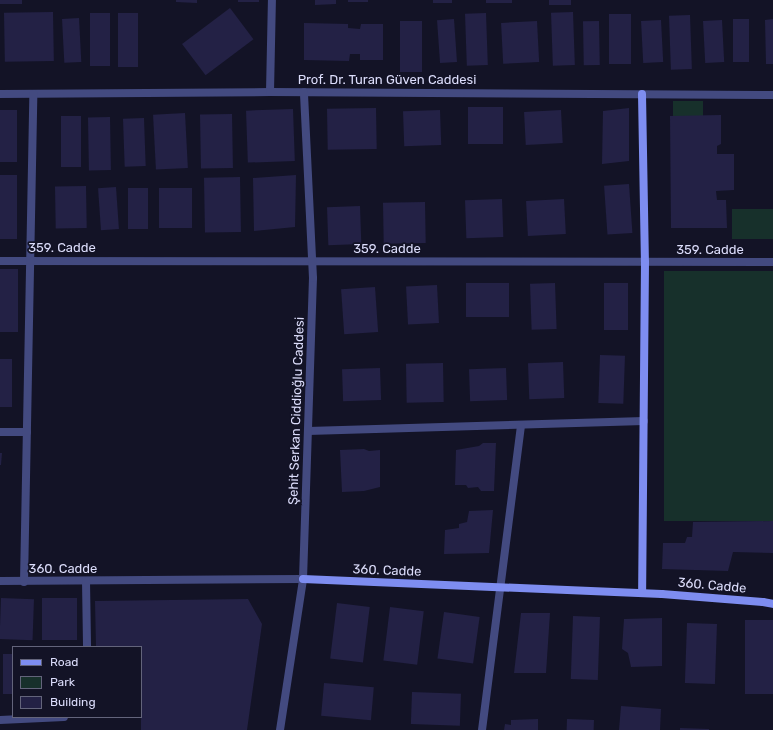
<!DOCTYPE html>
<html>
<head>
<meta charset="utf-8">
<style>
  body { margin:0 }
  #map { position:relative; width:773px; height:730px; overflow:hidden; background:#131326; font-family:Rubik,sans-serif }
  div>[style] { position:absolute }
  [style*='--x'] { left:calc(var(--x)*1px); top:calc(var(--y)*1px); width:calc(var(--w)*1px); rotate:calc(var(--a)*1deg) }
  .green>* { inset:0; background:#17302b; transform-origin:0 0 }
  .building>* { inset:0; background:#232145; transform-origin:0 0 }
  .street>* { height:8px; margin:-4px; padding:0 4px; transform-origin:4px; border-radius:4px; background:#434a80 }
  .secondary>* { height:8px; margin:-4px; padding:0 4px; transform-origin:4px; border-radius:4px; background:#7e8df0 }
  span { translate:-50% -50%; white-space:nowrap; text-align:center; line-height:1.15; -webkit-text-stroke:3.5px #131326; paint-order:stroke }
  .street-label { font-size:13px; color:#dcddfb }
  .legend { position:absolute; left:12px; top:646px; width:130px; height:72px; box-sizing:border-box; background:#131326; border:1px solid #63647b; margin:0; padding:5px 7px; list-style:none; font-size:12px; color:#dcddfb }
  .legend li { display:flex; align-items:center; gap:8px; height:20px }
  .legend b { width:20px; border:1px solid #63647b }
</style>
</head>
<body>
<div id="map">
  <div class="green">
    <i style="left:673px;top:101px;width:30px;height:15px"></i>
    <i style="left:773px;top:209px;width:30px;height:41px;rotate:90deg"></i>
    <i style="left:773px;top:271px;width:250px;height:109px;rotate:90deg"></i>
  </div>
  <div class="building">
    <i style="left:0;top:0;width:22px;height:4px"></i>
    <i style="clip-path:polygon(176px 0,197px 0,197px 3px,176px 2px)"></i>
    <i style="left:238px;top:0;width:21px;height:2px"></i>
    <i style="clip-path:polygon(315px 0,336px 0,336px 4px,315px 5px)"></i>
    <i style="left:348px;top:0;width:20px;height:2px"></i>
    <i style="left:433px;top:0;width:19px;height:3px"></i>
    <i style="left:486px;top:0;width:26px;height:3px"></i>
    <i style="left:549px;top:0;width:22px;height:5px"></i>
    <i style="left:230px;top:8px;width:39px;height:60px;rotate:53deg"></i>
    <i style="left:53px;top:12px;width:49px;height:49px;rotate:89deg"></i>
    <i style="left:573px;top:12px;width:53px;height:22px;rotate:88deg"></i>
    <i style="left:90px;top:13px;width:20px;height:53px"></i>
    <i style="left:118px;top:13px;width:20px;height:54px"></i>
    <i style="left:486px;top:13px;width:52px;height:21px;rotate:88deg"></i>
    <i style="left:609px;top:14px;width:22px;height:50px"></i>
    <i style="left:690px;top:15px;width:54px;height:21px;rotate:88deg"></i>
    <i style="left:79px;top:18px;width:44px;height:17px;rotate:87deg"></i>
    <i style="left:454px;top:19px;width:43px;height:17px;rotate:86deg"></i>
    <i style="left:733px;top:19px;width:16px;height:43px"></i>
    <i style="clip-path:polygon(773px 19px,773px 64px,766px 64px,765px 20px)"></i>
    <i style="left:661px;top:20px;width:42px;height:20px;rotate:87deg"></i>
    <i style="left:722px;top:20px;width:42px;height:19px;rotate:87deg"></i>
    <i style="left:400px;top:21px;width:22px;height:51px"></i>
    <i style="left:537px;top:21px;width:41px;height:36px;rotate:87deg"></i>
    <i style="left:599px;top:21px;width:44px;height:16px;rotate:89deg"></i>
    <i style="clip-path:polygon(304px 23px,348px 24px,348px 28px,360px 29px,361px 24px,383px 24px,383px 60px,360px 60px,360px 54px,350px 54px,349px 61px,304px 60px)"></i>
    <i style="left:468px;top:107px;width:35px;height:37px"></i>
    <i style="left:376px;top:108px;width:41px;height:49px;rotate:89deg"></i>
    <i style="clip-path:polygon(629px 108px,629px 161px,602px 164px,603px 111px)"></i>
    <i style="left:293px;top:109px;width:52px;height:47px;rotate:88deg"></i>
    <i style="left:0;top:110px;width:17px;height:52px"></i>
    <i style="left:440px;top:110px;width:35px;height:37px;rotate:88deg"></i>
    <i style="left:561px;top:110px;width:33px;height:37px;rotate:87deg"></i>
    <i style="left:185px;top:113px;width:55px;height:32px;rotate:87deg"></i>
    <i style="left:232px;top:114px;width:54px;height:32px;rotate:89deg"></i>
    <i style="clip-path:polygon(721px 115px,721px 144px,717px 146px,717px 154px,734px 154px,734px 190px,716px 191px,717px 200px,726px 200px,727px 228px,671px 228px,670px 116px)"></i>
    <i style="left:61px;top:116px;width:20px;height:51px"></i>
    <i style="left:110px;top:117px;width:53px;height:22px;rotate:89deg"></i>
    <i style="left:144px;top:118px;width:48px;height:21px;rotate:88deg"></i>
    <i style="left:0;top:175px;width:17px;height:64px"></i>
    <i style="clip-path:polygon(296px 175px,295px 227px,254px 231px,253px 178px)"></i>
    <i style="left:240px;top:177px;width:55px;height:36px;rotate:89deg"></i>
    <i style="left:629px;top:184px;width:49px;height:25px;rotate:86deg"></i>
    <i style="left:86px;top:186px;width:42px;height:31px;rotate:89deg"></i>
    <i style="left:116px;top:187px;width:42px;height:18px;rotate:86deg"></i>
    <i style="left:128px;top:188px;width:20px;height:41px"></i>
    <i style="left:159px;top:188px;width:33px;height:40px"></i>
    <i style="left:502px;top:199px;width:38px;height:37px;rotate:88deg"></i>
    <i style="left:564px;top:199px;width:35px;height:38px;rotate:87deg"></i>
    <i style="left:425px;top:202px;width:41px;height:42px;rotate:89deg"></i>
    <i style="left:360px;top:206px;width:38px;height:33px;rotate:88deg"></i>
    <i style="left:0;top:269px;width:18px;height:63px"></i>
    <i style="left:466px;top:283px;width:43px;height:34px"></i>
    <i style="left:555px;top:283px;width:46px;height:25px;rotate:88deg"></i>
    <i style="left:604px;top:283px;width:24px;height:47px"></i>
    <i style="left:437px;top:285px;width:38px;height:31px;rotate:87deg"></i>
    <i style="left:375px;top:287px;width:45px;height:34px;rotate:86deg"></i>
    <i style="left:600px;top:355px;width:25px;height:48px;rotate:2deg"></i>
    <i style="left:0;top:359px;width:12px;height:48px"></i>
    <i style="left:563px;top:362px;width:36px;height:35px;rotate:88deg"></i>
    <i style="left:443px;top:363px;width:39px;height:37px;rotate:89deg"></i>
    <i style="left:380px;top:368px;width:32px;height:38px;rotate:88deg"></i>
    <i style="left:506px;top:368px;width:32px;height:37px;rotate:88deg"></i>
    <i style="clip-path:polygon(483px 443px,496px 443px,494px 491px,481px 491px,478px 487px,468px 488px,466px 485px,455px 485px,456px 450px,479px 446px)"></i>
    <i style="clip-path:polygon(364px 449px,369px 451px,380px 450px,380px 487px,364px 491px,342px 492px,340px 450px)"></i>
    <i style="clip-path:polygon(0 453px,2px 453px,1px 465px,0 465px)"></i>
    <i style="clip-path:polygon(493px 510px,489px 553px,444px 554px,445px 530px,459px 528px,459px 524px,467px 522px,469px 511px)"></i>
    <i style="clip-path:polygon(773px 521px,773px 553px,733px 552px,728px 571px,662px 569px,663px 543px,685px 543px,687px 537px,692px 537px,693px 522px)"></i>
    <i style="left:1px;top:598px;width:33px;height:41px;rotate:2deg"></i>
    <i style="left:42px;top:598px;width:35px;height:42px"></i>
    <i style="clip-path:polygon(248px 599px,262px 624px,247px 730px,141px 730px,141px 647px,96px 647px,95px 601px)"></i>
    <i style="left:337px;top:603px;width:33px;height:56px;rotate:7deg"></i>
    <i style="left:390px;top:607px;width:34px;height:54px;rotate:7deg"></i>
    <i style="left:444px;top:612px;width:36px;height:47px;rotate:8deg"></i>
    <i style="clip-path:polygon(521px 613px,550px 613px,546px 673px,514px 673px)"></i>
    <i style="left:573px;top:616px;width:27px;height:63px;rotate:2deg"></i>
    <i style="clip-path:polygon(662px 618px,662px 666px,631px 667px,628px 653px,622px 649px,624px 619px)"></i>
    <i style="left:745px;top:620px;width:28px;height:74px"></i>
    <i style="left:687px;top:623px;width:30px;height:60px;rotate:2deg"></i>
    <i style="left:3px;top:654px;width:10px;height:40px"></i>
    <i style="left:324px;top:683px;width:50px;height:33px;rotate:5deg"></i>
    <i style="left:412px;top:692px;width:49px;height:32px;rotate:2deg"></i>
    <i style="clip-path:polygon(621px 706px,661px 709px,660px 730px,619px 730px)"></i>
    <i style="clip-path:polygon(538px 719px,538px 730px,504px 730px,505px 724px,511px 725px,511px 720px)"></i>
    <i style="left:567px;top:719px;width:27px;height:11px;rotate:2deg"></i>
    <i style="clip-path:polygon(680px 728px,709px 729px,709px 730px,680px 730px)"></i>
  </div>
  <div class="street">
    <i style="--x:270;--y:92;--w:92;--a:-88.8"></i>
    <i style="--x:0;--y:94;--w:270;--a:-0.4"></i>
    <i style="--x:270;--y:92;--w:503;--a:0.34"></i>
    <i style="--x:0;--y:261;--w:773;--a:0.07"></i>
    <i style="--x:308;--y:431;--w:336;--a:-1.7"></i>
    <i style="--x:0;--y:432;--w:27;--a:0"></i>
    <i style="--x:0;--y:581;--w:303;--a:-0.4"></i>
    <i style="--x:86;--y:581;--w:66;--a:89.1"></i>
    <i style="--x:24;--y:582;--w:488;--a:-88.9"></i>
    <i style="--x:0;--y:720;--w:64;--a:-2.7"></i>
    <i style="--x:280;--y:730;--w:153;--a:-81.3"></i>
    <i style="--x:303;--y:579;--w:301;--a:-88.1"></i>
    <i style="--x:313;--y:278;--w:186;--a:-92.8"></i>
    <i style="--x:482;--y:730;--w:307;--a:-82.7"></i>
  </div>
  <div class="secondary">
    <i style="--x:642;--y:94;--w:168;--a:89"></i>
    <i style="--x:645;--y:262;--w:331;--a:90.5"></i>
    <i style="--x:303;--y:579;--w:359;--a:2.4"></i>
    <i style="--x:662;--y:594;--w:101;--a:4.5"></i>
    <i style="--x:763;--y:602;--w:10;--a:11"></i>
  </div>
  <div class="street-label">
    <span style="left:387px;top:80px">Prof. Dr. Turan Güven Caddesi</span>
    <span style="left:62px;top:248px">359. Cadde</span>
    <span style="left:387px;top:249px">359. Cadde</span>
    <span style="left:710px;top:250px">359. Cadde</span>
    <span style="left:297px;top:411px;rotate:-88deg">Şehit Serkan Ciddioğlu Caddesi</span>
    <span style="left:63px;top:569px">360. Cadde</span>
    <span style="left:387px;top:571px;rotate:2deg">360. Cadde</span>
    <span style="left:712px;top:586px;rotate:5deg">360. Cadde</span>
  </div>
  <ul class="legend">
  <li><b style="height:5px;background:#7e8df0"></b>Road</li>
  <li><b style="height:11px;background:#17302b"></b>Park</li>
  <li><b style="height:11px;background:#232145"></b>Building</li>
  </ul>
</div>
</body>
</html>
